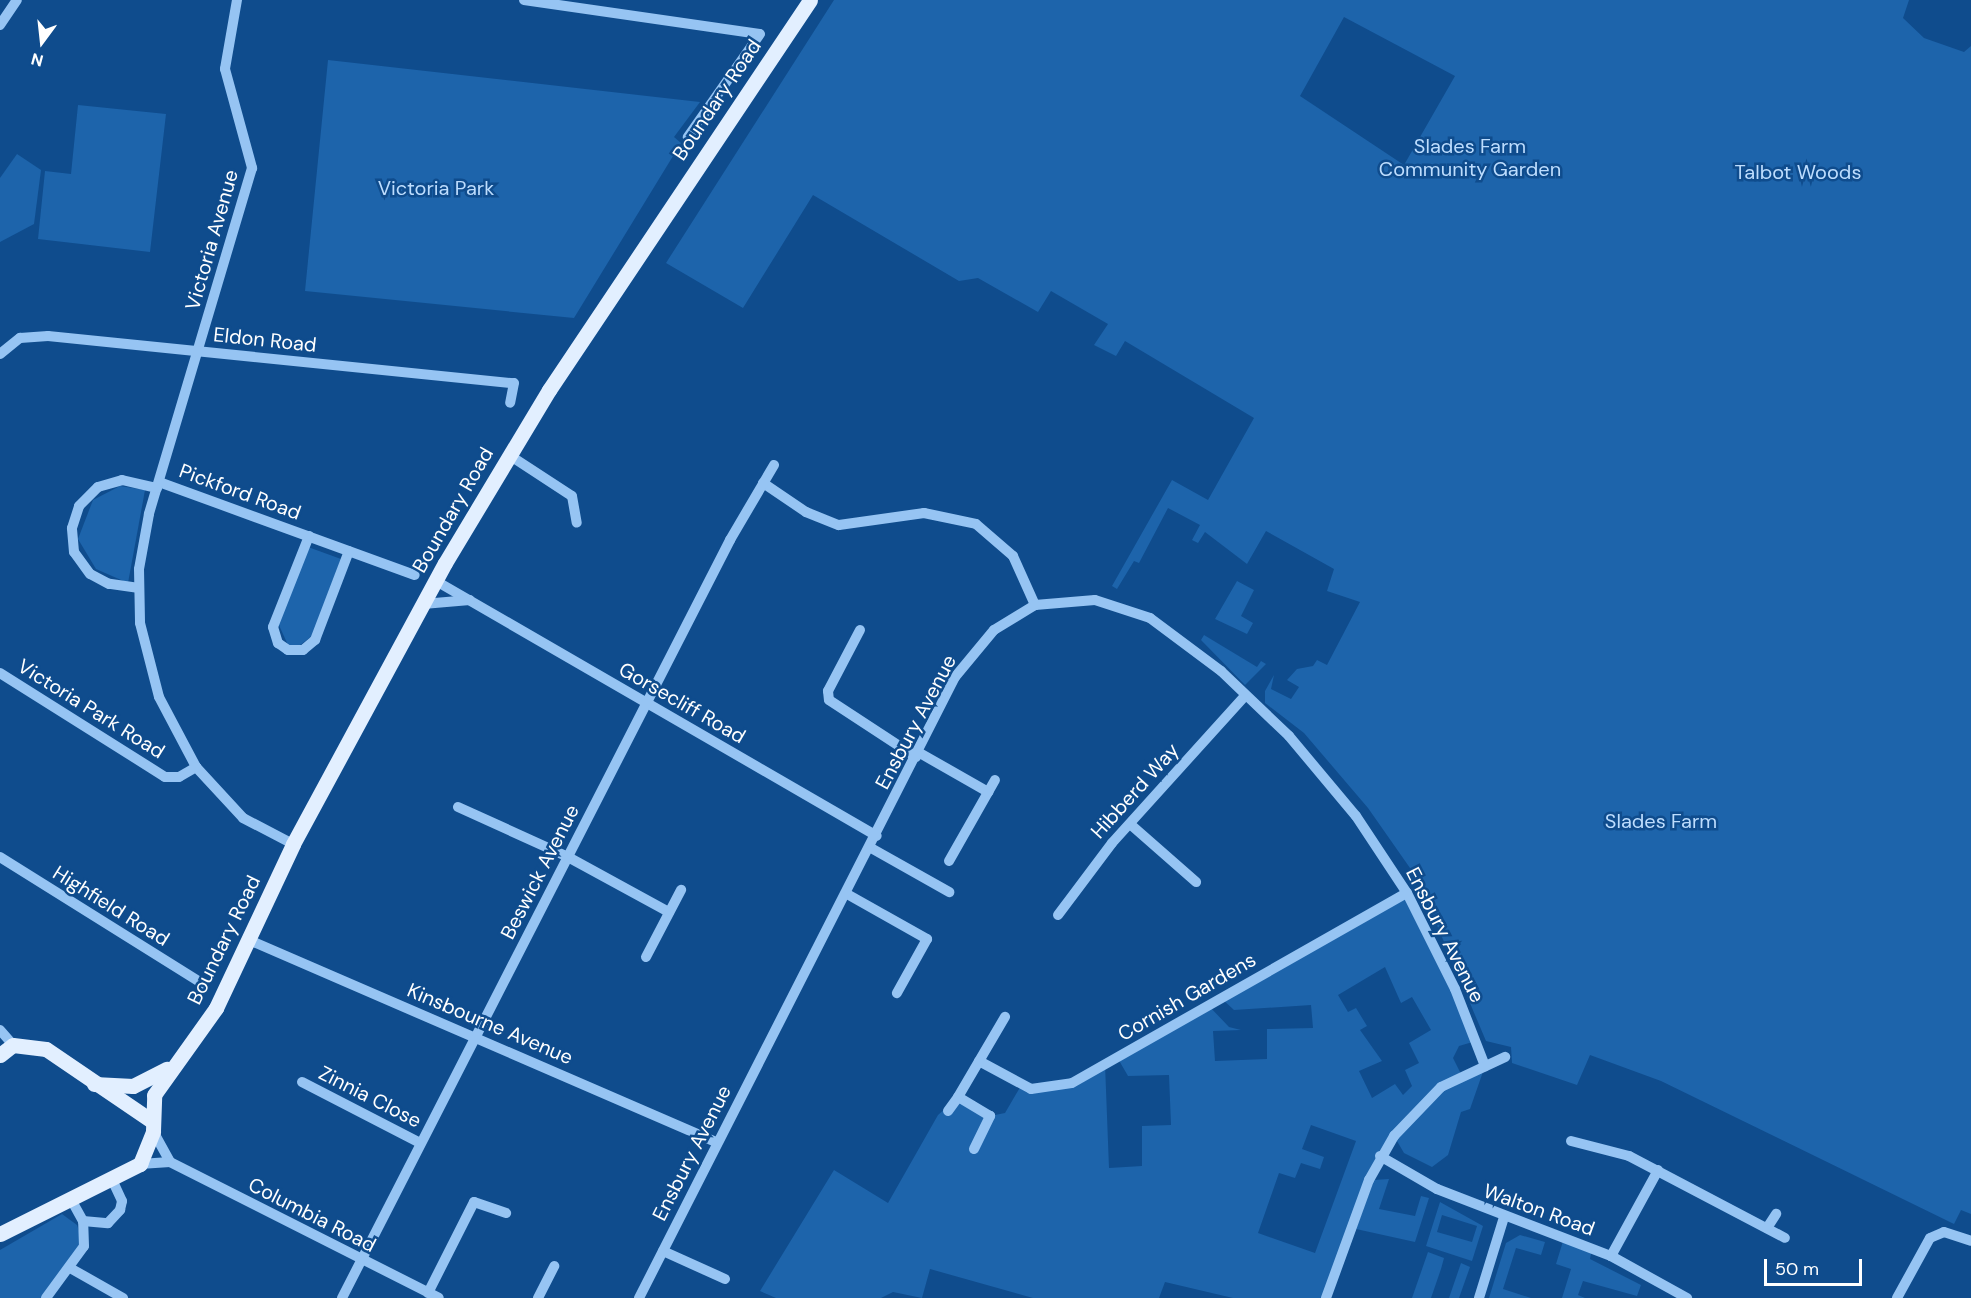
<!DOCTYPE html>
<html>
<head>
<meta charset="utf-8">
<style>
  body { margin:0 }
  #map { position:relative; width:1971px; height:1298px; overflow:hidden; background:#0f4c8d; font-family:"DM Sans",sans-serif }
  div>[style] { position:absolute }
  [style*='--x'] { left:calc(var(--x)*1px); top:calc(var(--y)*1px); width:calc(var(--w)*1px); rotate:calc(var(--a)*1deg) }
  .green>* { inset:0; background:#1d64ab }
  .minor>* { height:10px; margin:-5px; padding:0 5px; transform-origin:5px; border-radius:5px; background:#96c4f3 }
  .major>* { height:15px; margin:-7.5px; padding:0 7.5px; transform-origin:7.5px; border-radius:7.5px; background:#e2efff }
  span { translate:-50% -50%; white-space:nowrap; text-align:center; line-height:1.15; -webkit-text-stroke:5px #0f4c8d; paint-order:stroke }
  .street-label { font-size:20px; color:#fff }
  .park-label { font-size:20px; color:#bdddfe }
  .north { position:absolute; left:12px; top:12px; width:60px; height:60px; -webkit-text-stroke:4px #0f4c8d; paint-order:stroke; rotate:195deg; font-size:16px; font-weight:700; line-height:24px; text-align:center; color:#fff }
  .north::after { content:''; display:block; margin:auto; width:21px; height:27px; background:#fff; clip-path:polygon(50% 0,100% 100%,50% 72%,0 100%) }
  .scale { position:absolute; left:1764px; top:1259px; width:98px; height:27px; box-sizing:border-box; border:3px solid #fff; border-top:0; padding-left:8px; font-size:18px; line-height:21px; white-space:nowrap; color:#fff; -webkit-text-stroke:4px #0f4c8d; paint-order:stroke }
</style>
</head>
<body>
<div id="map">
  <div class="green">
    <i style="clip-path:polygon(evenodd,834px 0,1909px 0,1903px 18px,1924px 38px,1964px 52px,1971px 46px,1971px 1214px,1961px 1210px,1954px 1224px,1661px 1081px,1590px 1055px,1577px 1085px,1512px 1063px,1511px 1047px,1486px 1041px,1417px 878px,1368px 808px,1304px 733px,1265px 703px,1265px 691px,1274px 675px,1271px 689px,1291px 699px,1299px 687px,1287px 680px,1297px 669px,1313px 666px,1317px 660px,1327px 665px,1360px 602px,1327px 591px,1334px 569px,1266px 531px,1247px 564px,1205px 532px,1198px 543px,1192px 540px,1200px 525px,1168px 508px,1139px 563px,1134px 561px,1117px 589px,1112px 586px,1172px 480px,1208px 500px,1254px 418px,1125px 341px,1116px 356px,1094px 345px,1108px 324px,1051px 291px,1038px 312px,978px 278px,959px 281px,813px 195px,743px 308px,666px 263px,834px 0,1344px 17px,1455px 76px,1404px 165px,1300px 96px,1344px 17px)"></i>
    <i style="clip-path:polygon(328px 60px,700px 102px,674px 137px,681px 143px,574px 318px,305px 291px)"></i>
    <i style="clip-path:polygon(78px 105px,166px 114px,150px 252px,38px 239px,45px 171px,71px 174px)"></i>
    <i style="clip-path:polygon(17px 154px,41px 170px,34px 224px,0 242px,0 178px)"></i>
    <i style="clip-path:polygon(120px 486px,145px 490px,128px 583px,96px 569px,78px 539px,93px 500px)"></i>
    <i style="clip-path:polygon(308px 547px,341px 559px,312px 636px,300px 645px,288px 645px,278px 623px)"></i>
    <i style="clip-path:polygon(1237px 581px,1254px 590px,1241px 616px,1253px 623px,1247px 634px,1215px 619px)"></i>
    <i style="clip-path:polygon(1204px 635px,1257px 667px,1261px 661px,1266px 664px,1245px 685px,1201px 640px)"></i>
    <i style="clip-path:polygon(evenodd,1407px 893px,1476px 1041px,1459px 1046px,1453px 1058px,1462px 1076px,1485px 1066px,1470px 1109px,1461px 1112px,1448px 1155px,1432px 1167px,1404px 1153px,1394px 1136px,1380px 1156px,1326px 1298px,1233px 1298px,1165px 1282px,1159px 1298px,1033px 1298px,930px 1269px,922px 1298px,893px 1292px,881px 1298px,776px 1298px,760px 1291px,834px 1170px,888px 1203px,938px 1115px,958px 1097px,990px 1116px,1005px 1113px,1022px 1084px,1050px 1090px,1105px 1064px,1109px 1168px,1142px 1166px,1142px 1126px,1171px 1125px,1169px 1075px,1128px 1076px,1117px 1057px,1208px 1005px,1229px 1027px,1241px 1030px,1213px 1031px,1215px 1061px,1267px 1059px,1267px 1029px,1313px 1028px,1311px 1005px,1234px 1010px,1221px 998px,1407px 893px,1385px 967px,1401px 1003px,1412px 997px,1431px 1030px,1409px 1043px,1419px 1063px,1405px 1070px,1412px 1086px,1403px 1095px,1395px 1084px,1372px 1098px,1359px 1071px,1382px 1061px,1360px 1030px,1367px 1026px,1356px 1008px,1348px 1012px,1338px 995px,1385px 967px,1407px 893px,1311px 1125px,1356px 1141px,1315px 1253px,1258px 1233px,1279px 1173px,1295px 1178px,1301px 1163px,1320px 1169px,1324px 1157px,1302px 1149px,1311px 1125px)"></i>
    <i style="clip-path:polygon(1389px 1179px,1379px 1209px,1415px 1216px,1421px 1196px,1429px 1198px,1415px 1242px,1356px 1229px,1374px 1180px)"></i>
    <i style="clip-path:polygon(evenodd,1440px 1202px,1483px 1226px,1472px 1261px,1426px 1246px,1440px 1202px,1442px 1215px,1477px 1226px,1472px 1242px,1437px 1232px,1442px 1215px)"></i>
    <i style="clip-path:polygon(62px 1214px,77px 1225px,84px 1246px,46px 1298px,0 1298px,0 1250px)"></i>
    <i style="clip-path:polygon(1520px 1235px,1545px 1242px,1541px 1255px,1516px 1248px,1503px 1289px,1531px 1298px,1489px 1298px,1506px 1243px)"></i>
    <i style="clip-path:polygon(1564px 1238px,1592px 1248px,1590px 1259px,1641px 1285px,1637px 1296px,1583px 1281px,1578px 1295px,1585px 1298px,1562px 1298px,1571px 1269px,1556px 1264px)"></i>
    <i style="clip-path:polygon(1428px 1252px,1444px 1258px,1441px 1269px,1431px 1298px,1412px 1298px)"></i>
    <i style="clip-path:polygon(1461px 1263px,1470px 1267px,1459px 1298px,1449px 1298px)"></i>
  </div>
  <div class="minor">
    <i style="--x:237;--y:0;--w:70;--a:99.9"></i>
    <i style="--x:225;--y:69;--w:103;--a:74.7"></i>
    <i style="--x:252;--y:168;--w:361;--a:106.6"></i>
    <i style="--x:149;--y:514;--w:56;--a:100.3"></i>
    <i style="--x:139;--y:569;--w:54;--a:88.9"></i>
    <i style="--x:140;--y:623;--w:76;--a:75.6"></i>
    <i style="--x:159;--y:697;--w:79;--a:62.1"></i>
    <i style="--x:196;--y:767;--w:69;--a:47.3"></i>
    <i style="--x:243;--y:818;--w:56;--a:27.5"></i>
    <i style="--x:524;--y:0;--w:238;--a:8.2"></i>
    <i style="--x:760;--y:34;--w:126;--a:125"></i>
    <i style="--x:0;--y:25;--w:30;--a:-56"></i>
    <i style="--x:0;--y:354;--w:26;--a:-39"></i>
    <i style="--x:20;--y:338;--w:28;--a:-4"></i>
    <i style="--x:48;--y:336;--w:468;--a:5.8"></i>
    <i style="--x:514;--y:383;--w:20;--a:101"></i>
    <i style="--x:509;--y:455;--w:75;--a:33.1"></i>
    <i style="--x:572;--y:496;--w:27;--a:80"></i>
    <i style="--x:159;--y:482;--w:272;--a:20"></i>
    <i style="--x:763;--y:483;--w:52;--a:34"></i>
    <i style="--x:806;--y:512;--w:35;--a:22"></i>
    <i style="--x:839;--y:525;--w:86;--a:-8"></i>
    <i style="--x:924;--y:513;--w:53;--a:11.9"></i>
    <i style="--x:976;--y:524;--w:49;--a:40.9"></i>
    <i style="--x:1013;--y:556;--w:54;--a:65.8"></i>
    <i style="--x:309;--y:536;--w:98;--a:111.6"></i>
    <i style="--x:273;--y:627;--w:17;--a:73"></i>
    <i style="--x:278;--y:643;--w:12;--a:35"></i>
    <i style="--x:288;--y:650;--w:15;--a:0"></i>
    <i style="--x:303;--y:650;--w:16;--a:-40"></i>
    <i style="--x:315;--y:640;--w:95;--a:-69.1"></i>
    <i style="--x:436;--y:581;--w:509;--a:30.04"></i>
    <i style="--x:139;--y:588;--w:30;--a:-172"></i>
    <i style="--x:109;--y:584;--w:21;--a:-152"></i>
    <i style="--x:90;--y:574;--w:27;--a:-126"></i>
    <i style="--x:74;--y:552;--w:24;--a:-95"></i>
    <i style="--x:72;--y:528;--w:23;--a:-72"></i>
    <i style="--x:79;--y:506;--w:27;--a:-45"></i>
    <i style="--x:98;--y:487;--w:25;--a:-16"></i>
    <i style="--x:122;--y:480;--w:36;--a:13"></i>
    <i style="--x:423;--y:604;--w:47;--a:-4.9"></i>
    <i style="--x:860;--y:630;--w:69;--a:117.7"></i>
    <i style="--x:828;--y:691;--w:9;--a:84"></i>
    <i style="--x:829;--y:700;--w:104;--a:33.2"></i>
    <i style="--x:0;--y:673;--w:195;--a:32.2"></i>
    <i style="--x:165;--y:777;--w:14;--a:0"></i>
    <i style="--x:179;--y:777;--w:20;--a:-30"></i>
    <i style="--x:918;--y:752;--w:81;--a:29.7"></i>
    <i style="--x:458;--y:807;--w:121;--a:24.4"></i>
    <i style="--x:568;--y:857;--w:115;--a:28.6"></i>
    <i style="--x:1130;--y:824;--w:88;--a:41.3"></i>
    <i style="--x:871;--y:848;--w:90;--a:29.4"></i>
    <i style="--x:0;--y:857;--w:239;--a:32"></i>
    <i style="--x:949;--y:861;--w:93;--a:-60.4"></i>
    <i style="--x:847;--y:894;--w:92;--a:29.4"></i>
    <i style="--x:927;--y:939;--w:62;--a:119.1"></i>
    <i style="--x:1058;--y:915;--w:90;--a:-53.1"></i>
    <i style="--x:1112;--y:843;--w:198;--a:-47.9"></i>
    <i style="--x:249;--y:940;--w:509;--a:23.39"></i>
    <i style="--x:646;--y:957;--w:76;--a:-62.4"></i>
    <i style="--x:0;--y:1030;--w:20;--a:49"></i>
    <i style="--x:979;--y:1061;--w:59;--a:28.3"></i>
    <i style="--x:1031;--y:1089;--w:41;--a:-8.3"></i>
    <i style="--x:1072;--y:1083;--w:385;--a:-29.6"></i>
    <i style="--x:302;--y:1082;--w:133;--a:27.3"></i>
    <i style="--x:948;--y:1111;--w:17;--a:-54"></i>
    <i style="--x:153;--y:1131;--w:35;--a:61"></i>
    <i style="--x:1571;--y:1141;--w:60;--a:14.5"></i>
    <i style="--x:1629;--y:1156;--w:176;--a:27.7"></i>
    <i style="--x:974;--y:1149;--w:37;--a:-64"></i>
    <i style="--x:990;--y:1116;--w:37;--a:-149"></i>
    <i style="--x:958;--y:1097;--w:93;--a:-59.6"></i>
    <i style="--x:1380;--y:1156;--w:66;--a:30.1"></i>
    <i style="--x:1437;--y:1189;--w:186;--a:21.1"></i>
    <i style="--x:1611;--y:1256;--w:87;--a:28.9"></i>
    <i style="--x:140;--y:1164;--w:30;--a:-4"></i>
    <i style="--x:170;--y:1162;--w:301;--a:26.8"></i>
    <i style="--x:83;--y:1221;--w:25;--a:5"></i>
    <i style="--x:108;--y:1223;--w:18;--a:-47"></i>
    <i style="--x:120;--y:1210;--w:9;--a:-77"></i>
    <i style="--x:122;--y:1201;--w:21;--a:-115"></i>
    <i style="--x:1767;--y:1228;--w:17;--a:-57"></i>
    <i style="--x:663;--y:1251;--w:68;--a:24.3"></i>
    <i style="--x:1611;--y:1256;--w:98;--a:-61.3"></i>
    <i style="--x:70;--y:1268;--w:61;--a:29.5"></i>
    <i style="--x:428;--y:1293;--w:102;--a:-63.2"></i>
    <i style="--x:474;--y:1202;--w:34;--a:19"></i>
    <i style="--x:46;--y:1298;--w:64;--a:-53.8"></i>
    <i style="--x:84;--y:1246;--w:25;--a:-92"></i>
    <i style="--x:83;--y:1221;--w:25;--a:-119"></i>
    <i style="--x:342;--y:1298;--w:852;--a:-62.89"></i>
    <i style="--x:730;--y:540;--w:87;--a:-59.6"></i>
    <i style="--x:538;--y:1298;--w:36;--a:-63"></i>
    <i style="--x:639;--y:1298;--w:697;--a:-63.03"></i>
    <i style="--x:955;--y:677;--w:61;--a:-50.3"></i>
    <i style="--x:994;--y:630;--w:48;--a:-31.4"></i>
    <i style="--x:1035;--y:605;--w:60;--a:-4.8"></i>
    <i style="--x:1095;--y:600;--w:58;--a:18.1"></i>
    <i style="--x:1150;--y:618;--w:89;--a:36.7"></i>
    <i style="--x:1221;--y:671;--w:94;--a:43.7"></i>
    <i style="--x:1289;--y:736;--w:104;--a:50.1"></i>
    <i style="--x:1356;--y:816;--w:92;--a:56.5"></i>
    <i style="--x:1407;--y:893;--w:107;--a:63.4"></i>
    <i style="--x:1455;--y:989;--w:83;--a:68.7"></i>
    <i style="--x:1326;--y:1298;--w:126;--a:-70"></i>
    <i style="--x:1369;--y:1180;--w:51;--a:-60.4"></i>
    <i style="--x:1394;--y:1136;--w:68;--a:-46.2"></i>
    <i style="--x:1441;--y:1087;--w:71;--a:-25.1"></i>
    <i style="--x:1479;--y:1298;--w:85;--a:-72.8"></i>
    <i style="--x:1897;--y:1298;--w:68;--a:-61.2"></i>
    <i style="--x:1930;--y:1238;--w:15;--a:-23"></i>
    <i style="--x:1944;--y:1232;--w:28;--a:18"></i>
  </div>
  <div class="major">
    <i style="--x:0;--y:1055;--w:16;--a:-38"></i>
    <i style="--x:13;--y:1045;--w:33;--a:7"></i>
    <i style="--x:46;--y:1049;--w:128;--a:34.2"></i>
    <i style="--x:94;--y:1084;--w:39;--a:3"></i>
    <i style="--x:133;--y:1086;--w:38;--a:-27"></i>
    <i style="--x:0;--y:1234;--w:157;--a:-26.6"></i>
    <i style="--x:140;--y:1164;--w:35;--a:-68"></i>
    <i style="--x:153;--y:1131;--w:36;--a:-88"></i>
    <i style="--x:154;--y:1095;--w:107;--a:-54.5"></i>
    <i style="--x:216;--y:1008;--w:181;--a:-64.8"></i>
    <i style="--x:293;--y:844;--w:319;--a:-61.6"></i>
    <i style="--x:445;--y:563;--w:202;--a:-59"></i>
    <i style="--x:549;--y:390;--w:469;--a:-56.2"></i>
  </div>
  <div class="street-label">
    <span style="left:717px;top:100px;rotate:-56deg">Boundary Road</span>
    <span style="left:212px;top:240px;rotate:-74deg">Victoria Avenue</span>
    <span style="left:265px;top:340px;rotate:6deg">Eldon Road</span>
    <span style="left:240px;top:492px;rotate:20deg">Pickford Road</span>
    <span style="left:453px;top:510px;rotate:-60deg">Boundary Road</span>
    <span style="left:682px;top:703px;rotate:30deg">Gorsecliff Road</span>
    <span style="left:91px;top:709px;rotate:32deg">Victoria Park Road</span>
    <span style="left:916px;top:722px;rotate:-62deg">Ensbury Avenue</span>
    <span style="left:1135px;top:791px;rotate:-48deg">Hibberd Way</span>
    <span style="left:540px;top:872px;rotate:-63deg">Beswick Avenue</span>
    <span style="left:111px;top:906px;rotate:32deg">Highfield Road</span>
    <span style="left:1445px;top:935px;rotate:63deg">Ensbury Avenue</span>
    <span style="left:224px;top:940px;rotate:-64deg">Boundary Road</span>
    <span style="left:1187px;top:997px;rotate:-30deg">Cornish Gardens</span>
    <span style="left:490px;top:1024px;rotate:23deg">Kinsbourne Avenue</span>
    <span style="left:370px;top:1097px;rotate:27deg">Zinnia Close</span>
    <span style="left:692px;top:1153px;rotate:-63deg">Ensbury Avenue</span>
    <span style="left:1539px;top:1210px;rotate:20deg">Walton Road</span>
    <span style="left:312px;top:1215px;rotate:27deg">Columbia Road</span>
  </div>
  <div class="park-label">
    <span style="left:1470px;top:158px">Slades Farm<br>Community Garden</span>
    <span style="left:1798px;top:172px">Talbot Woods</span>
    <span style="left:436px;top:188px">Victoria Park</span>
    <span style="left:1661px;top:821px">Slades Farm</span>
  </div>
  <div class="north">N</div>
  <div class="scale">50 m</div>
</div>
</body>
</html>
